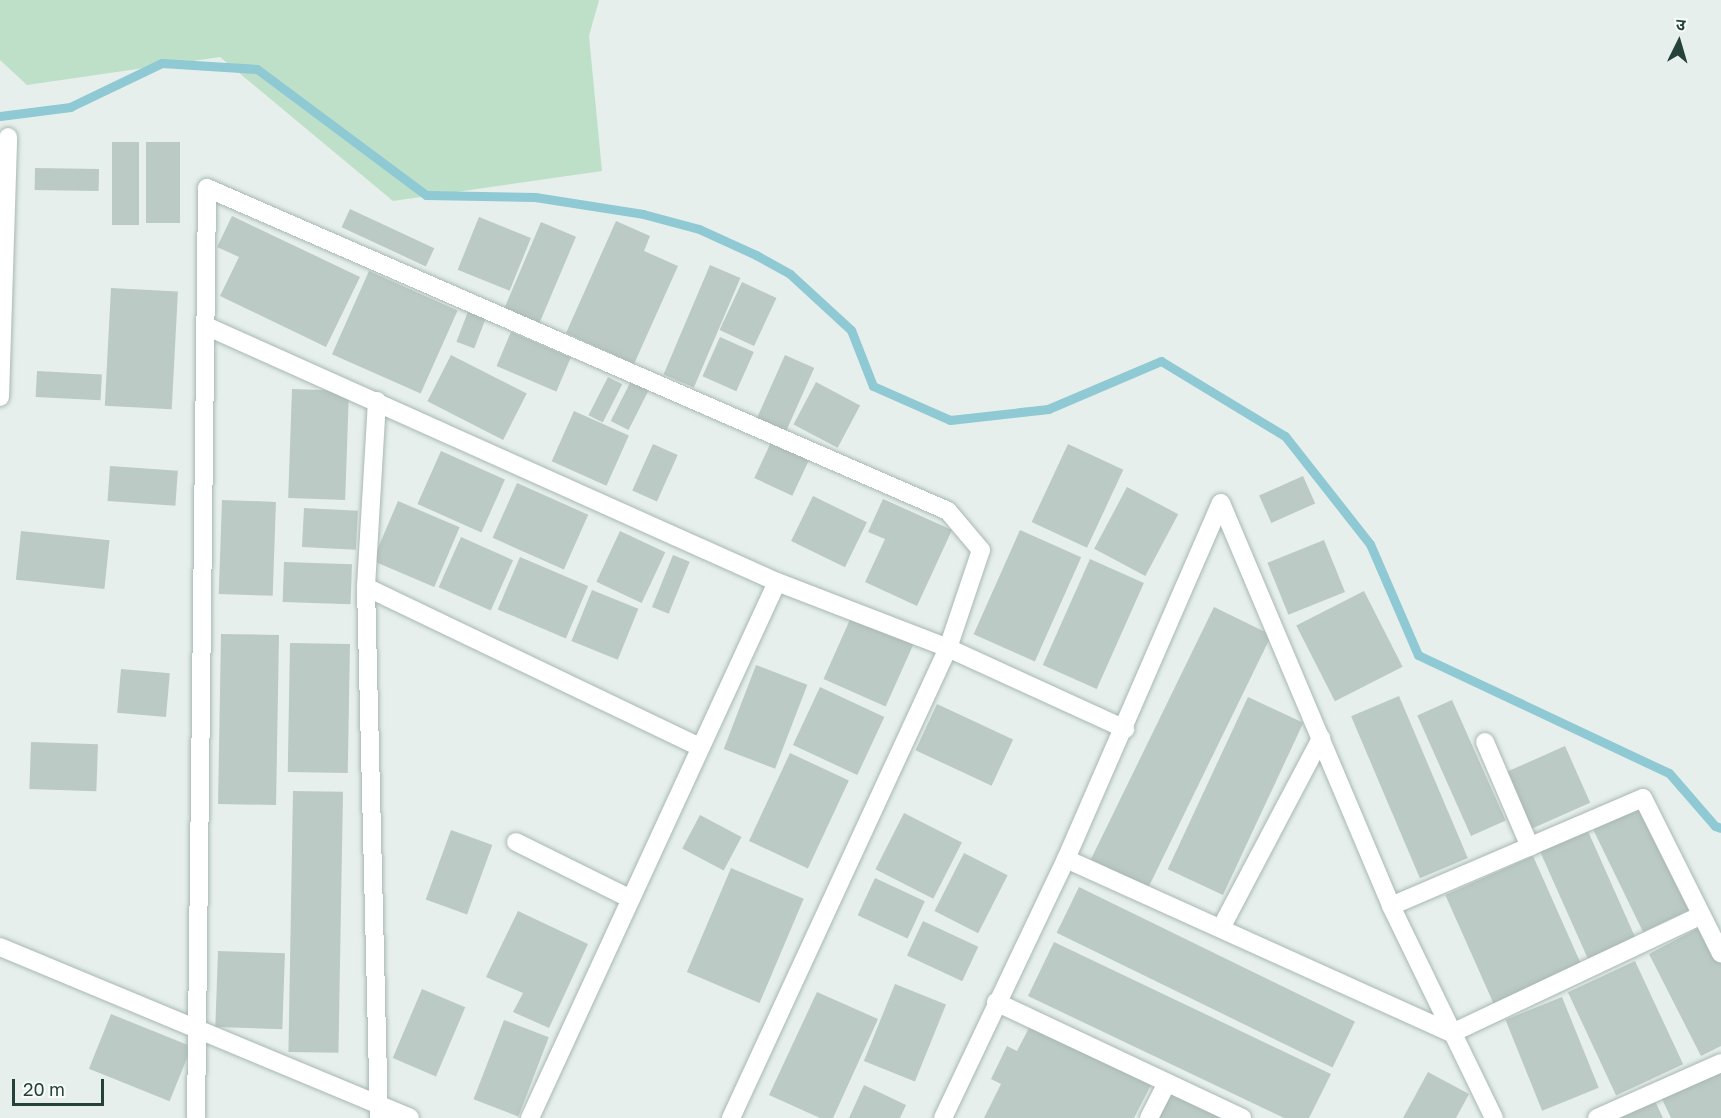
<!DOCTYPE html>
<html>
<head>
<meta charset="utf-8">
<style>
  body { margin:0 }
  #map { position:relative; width:1721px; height:1118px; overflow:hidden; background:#e6efeb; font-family:"Golos Text","Noto Sans Devanagari",sans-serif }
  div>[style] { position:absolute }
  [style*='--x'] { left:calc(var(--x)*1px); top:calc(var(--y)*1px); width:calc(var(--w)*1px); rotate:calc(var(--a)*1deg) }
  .green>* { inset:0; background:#bfe0c8 }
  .stream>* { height:9px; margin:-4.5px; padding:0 4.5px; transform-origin:4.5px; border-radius:4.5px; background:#8ec9d4 }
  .building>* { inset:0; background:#bbcac4; transform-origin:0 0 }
  .roads { filter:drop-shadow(0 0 2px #a8b8b2) drop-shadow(0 0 2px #a8b8b2) }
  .minor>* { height:18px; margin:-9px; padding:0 9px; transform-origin:9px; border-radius:9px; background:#fff }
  span { translate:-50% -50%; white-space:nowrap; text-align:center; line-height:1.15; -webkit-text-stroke:4.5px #f7fbf9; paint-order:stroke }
  .north { position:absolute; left:1649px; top:12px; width:60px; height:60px; -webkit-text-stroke:4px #f7fbf9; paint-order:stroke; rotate:5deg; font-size:16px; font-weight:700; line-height:24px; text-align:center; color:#24423a }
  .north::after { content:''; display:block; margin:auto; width:21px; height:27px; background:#24423a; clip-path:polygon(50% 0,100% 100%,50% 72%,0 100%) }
  .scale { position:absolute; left:12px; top:1079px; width:92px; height:27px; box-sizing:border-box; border:3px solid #24423a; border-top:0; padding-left:8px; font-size:18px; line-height:21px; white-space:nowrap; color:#24423a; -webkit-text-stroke:4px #f7fbf9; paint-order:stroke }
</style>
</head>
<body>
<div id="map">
  <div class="green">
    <i style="clip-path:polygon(0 0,599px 0,589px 36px,602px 171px,393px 201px,220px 57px,27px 85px,0 60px)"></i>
  </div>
  <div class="stream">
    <i style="--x:0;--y:116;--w:71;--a:-7.3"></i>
    <i style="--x:70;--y:107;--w:102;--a:-25.6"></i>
    <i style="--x:162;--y:63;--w:95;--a:3.6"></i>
    <i style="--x:257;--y:69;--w:211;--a:36.7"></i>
    <i style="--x:426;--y:195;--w:109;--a:1.1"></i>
    <i style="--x:535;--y:197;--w:109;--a:8.9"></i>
    <i style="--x:643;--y:214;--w:58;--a:15"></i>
    <i style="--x:699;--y:229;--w:63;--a:24.5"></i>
    <i style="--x:756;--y:255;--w:39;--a:29"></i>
    <i style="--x:790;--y:274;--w:83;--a:42.6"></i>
    <i style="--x:851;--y:330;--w:60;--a:68.6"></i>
    <i style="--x:873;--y:386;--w:84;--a:23.8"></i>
    <i style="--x:950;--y:420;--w:99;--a:-6.4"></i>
    <i style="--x:1048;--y:409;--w:123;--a:-23"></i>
    <i style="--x:1161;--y:361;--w:145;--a:31.2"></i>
    <i style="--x:1285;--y:436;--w:137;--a:51.8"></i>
    <i style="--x:1370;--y:544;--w:121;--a:66.6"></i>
    <i style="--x:1418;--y:655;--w:277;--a:25.2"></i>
    <i style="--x:1669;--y:773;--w:70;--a:49"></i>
    <i style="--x:1715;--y:826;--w:6;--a:18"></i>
  </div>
  <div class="building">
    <i style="left:112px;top:142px;width:27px;height:83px"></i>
    <i style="left:146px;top:142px;width:34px;height:81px"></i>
    <i style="left:35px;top:168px;width:64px;height:22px;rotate:1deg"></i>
    <i style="left:350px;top:209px;width:93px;height:20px;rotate:25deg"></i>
    <i style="clip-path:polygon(232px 216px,360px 277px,326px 347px,220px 296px,239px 257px,217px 247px)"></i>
    <i style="left:479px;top:217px;width:56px;height:57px;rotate:22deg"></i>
    <i style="clip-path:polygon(616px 221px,650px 236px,644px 251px,678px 266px,634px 364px,566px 333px)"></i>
    <i style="left:541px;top:222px;width:38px;height:94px;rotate:23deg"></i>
    <i style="left:710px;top:265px;width:33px;height:119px;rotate:23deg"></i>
    <i style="left:369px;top:271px;width:97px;height:91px;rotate:24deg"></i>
    <i style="left:742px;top:282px;width:38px;height:53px;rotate:25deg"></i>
    <i style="left:111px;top:288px;width:67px;height:118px;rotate:3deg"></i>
    <i style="left:469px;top:309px;width:19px;height:35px;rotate:21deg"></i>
    <i style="left:511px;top:332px;width:65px;height:37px;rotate:23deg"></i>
    <i style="left:720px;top:337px;width:37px;height:43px;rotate:24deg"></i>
    <i style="left:451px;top:355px;width:85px;height:52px;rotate:27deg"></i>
    <i style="left:785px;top:355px;width:32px;height:69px;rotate:24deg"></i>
    <i style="left:37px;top:371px;width:65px;height:26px;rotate:3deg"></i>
    <i style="left:608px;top:377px;width:16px;height:43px;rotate:27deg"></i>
    <i style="left:632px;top:379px;width:20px;height:47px;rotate:27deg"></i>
    <i style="left:816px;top:382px;width:50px;height:48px;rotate:28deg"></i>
    <i style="left:292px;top:389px;width:57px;height:109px;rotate:2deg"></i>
    <i style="left:574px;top:411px;width:60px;height:55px;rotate:24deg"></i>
    <i style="left:772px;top:440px;width:42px;height:42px;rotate:25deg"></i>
    <i style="left:653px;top:444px;width:27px;height:51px;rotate:24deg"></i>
    <i style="left:1068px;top:444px;width:61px;height:86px;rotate:25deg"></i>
    <i style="left:441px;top:451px;width:70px;height:58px;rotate:24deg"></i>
    <i style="left:110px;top:466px;width:68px;height:35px;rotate:4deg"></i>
    <i style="left:1303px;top:476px;width:30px;height:48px;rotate:66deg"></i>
    <i style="left:517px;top:483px;width:78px;height:60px;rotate:24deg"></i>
    <i style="left:1127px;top:487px;width:58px;height:70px;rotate:28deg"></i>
    <i style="left:813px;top:496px;width:60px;height:50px;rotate:26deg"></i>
    <i style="clip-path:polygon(883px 499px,952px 530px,917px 606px,865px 582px,885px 539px,868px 532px)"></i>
    <i style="left:222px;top:500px;width:54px;height:94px;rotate:2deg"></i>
    <i style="left:398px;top:501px;width:67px;height:65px;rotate:23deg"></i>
    <i style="left:304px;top:508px;width:54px;height:39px;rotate:3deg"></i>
    <i style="left:1020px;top:530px;width:67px;height:114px;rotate:24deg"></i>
    <i style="left:21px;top:531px;width:89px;height:49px;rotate:6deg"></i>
    <i style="left:620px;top:531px;width:50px;height:56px;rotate:25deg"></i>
    <i style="left:461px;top:537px;width:57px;height:55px;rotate:24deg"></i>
    <i style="left:1324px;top:540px;width:56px;height:61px;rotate:68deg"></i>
    <i style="left:673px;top:555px;width:18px;height:56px;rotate:22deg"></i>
    <i style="left:520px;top:557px;width:74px;height:57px;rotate:23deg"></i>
    <i style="left:1090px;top:559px;width:59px;height:116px;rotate:24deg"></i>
    <i style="left:284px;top:562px;width:68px;height:40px;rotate:2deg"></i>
    <i style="left:592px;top:590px;width:50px;height:55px;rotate:22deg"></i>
    <i style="left:1364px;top:591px;width:85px;height:76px;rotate:63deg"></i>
    <i style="left:1214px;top:607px;width:64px;height:281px;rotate:26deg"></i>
    <i style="left:852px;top:615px;width:68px;height:70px;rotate:24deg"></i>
    <i style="left:221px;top:634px;width:58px;height:170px;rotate:1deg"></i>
    <i style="left:290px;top:643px;width:60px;height:129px;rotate:1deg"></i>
    <i style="left:756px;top:665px;width:55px;height:90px;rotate:21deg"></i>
    <i style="left:121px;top:669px;width:49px;height:44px;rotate:5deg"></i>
    <i style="left:820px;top:687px;width:71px;height:64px;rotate:25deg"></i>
    <i style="left:1399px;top:696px;width:176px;height:52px;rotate:67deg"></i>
    <i style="left:1248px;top:697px;width:61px;height:190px;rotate:25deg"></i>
    <i style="left:1452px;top:700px;width:132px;height:38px;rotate:66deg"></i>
    <i style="left:937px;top:704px;width:84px;height:51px;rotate:25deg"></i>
    <i style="left:31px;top:742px;width:67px;height:47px;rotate:2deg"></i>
    <i style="left:1565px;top:746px;width:62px;height:66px;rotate:66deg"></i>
    <i style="left:790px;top:753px;width:65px;height:97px;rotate:25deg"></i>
    <i style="left:293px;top:791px;width:50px;height:261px;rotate:1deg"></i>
    <i style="left:1640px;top:807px;width:114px;height:52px;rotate:64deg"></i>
    <i style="left:904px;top:813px;width:65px;height:63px;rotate:27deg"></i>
    <i style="left:700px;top:815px;width:47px;height:38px;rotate:28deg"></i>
    <i style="left:1587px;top:829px;width:119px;height:52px;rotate:66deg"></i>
    <i style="left:451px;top:830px;width:44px;height:74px;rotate:20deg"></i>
    <i style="left:964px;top:853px;width:49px;height:65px;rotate:27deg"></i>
    <i style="left:1533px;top:856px;width:120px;height:96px;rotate:66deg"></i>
    <i style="left:731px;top:868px;width:79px;height:113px;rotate:23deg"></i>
    <i style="left:875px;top:878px;width:55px;height:41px;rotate:25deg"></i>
    <i style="left:1079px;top:887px;width:307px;height:51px;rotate:26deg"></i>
    <i style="clip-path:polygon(518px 911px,588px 944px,549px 1028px,513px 1012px,523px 993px,486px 977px)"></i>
    <i style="left:923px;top:921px;width:61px;height:38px;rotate:25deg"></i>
    <i style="clip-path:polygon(1702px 926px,1721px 963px,1721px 1046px,1701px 1056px,1649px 954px)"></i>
    <i style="clip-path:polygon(1054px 942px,1331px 1074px,1309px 1118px,1284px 1118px,1028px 996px)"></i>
    <i style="left:218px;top:951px;width:67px;height:76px;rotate:2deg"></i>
    <i style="left:1635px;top:961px;width:114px;height:74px;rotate:65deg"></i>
    <i style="left:895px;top:984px;width:55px;height:83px;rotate:22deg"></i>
    <i style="left:422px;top:989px;width:47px;height:75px;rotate:23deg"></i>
    <i style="clip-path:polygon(817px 992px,878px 1019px,833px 1118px,820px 1118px,769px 1095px)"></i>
    <i style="left:1562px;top:997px;width:98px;height:61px;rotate:68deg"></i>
    <i style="left:111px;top:1014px;width:87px;height:59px;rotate:22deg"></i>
    <i style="left:504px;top:1020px;width:48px;height:85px;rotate:21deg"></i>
    <i style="clip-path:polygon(1030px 1026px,1151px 1085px,1134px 1118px,984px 1118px,1001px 1084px,991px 1079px,1007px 1046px,1017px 1051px)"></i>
    <i style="clip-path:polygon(1721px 1070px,1721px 1118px,1671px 1118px,1662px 1099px)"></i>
    <i style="clip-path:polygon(1428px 1072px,1469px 1094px,1456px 1118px,1403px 1118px)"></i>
    <i style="clip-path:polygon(864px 1085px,906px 1105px,900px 1118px,849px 1118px)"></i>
    <i style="clip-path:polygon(1170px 1092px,1228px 1118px,1158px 1118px)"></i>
    <i style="clip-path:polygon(1654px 1099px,1663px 1118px,1610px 1118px)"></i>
  </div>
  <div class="roads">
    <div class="minor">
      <i style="--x:206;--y:326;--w:626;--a:24.15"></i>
      <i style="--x:777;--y:582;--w:183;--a:21.1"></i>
      <i style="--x:948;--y:648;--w:195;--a:24.6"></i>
      <i style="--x:0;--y:397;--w:260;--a:-88.2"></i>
      <i style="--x:377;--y:401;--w:186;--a:93.4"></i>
      <i style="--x:366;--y:587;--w:531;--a:88.6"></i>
      <i style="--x:366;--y:587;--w:370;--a:25.6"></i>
      <i style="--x:1485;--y:742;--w:114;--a:66.8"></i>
      <i style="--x:516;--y:842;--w:128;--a:26.4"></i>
      <i style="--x:1066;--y:859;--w:423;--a:24.3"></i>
      <i style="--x:1452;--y:1033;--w:274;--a:-25.3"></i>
      <i style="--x:1391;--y:906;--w:274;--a:-23.2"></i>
      <i style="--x:1643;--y:798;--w:174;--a:63.4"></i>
      <i style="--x:1221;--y:928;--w:215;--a:-62.2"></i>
      <i style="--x:0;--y:947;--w:444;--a:22.6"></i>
      <i style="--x:996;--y:1002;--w:272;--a:25.2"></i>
      <i style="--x:196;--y:1118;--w:930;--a:-89.32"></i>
      <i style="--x:207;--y:188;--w:808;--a:23.55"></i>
      <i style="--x:948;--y:511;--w:51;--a:49.8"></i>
      <i style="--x:981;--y:550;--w:103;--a:108.6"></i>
      <i style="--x:948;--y:648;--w:518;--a:114.78"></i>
      <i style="--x:530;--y:1118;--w:590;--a:-65.26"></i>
      <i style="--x:943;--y:1118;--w:287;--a:-64.6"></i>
      <i style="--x:1066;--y:859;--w:388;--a:-66.5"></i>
      <i style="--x:1221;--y:503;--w:437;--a:67.1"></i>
      <i style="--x:1391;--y:906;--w:236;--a:64.1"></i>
      <i style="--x:1149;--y:1118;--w:38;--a:-63"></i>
      <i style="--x:1597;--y:1118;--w:136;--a:-23.9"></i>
    </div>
  </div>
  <div class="north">उ</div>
  <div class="scale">20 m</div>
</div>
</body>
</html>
